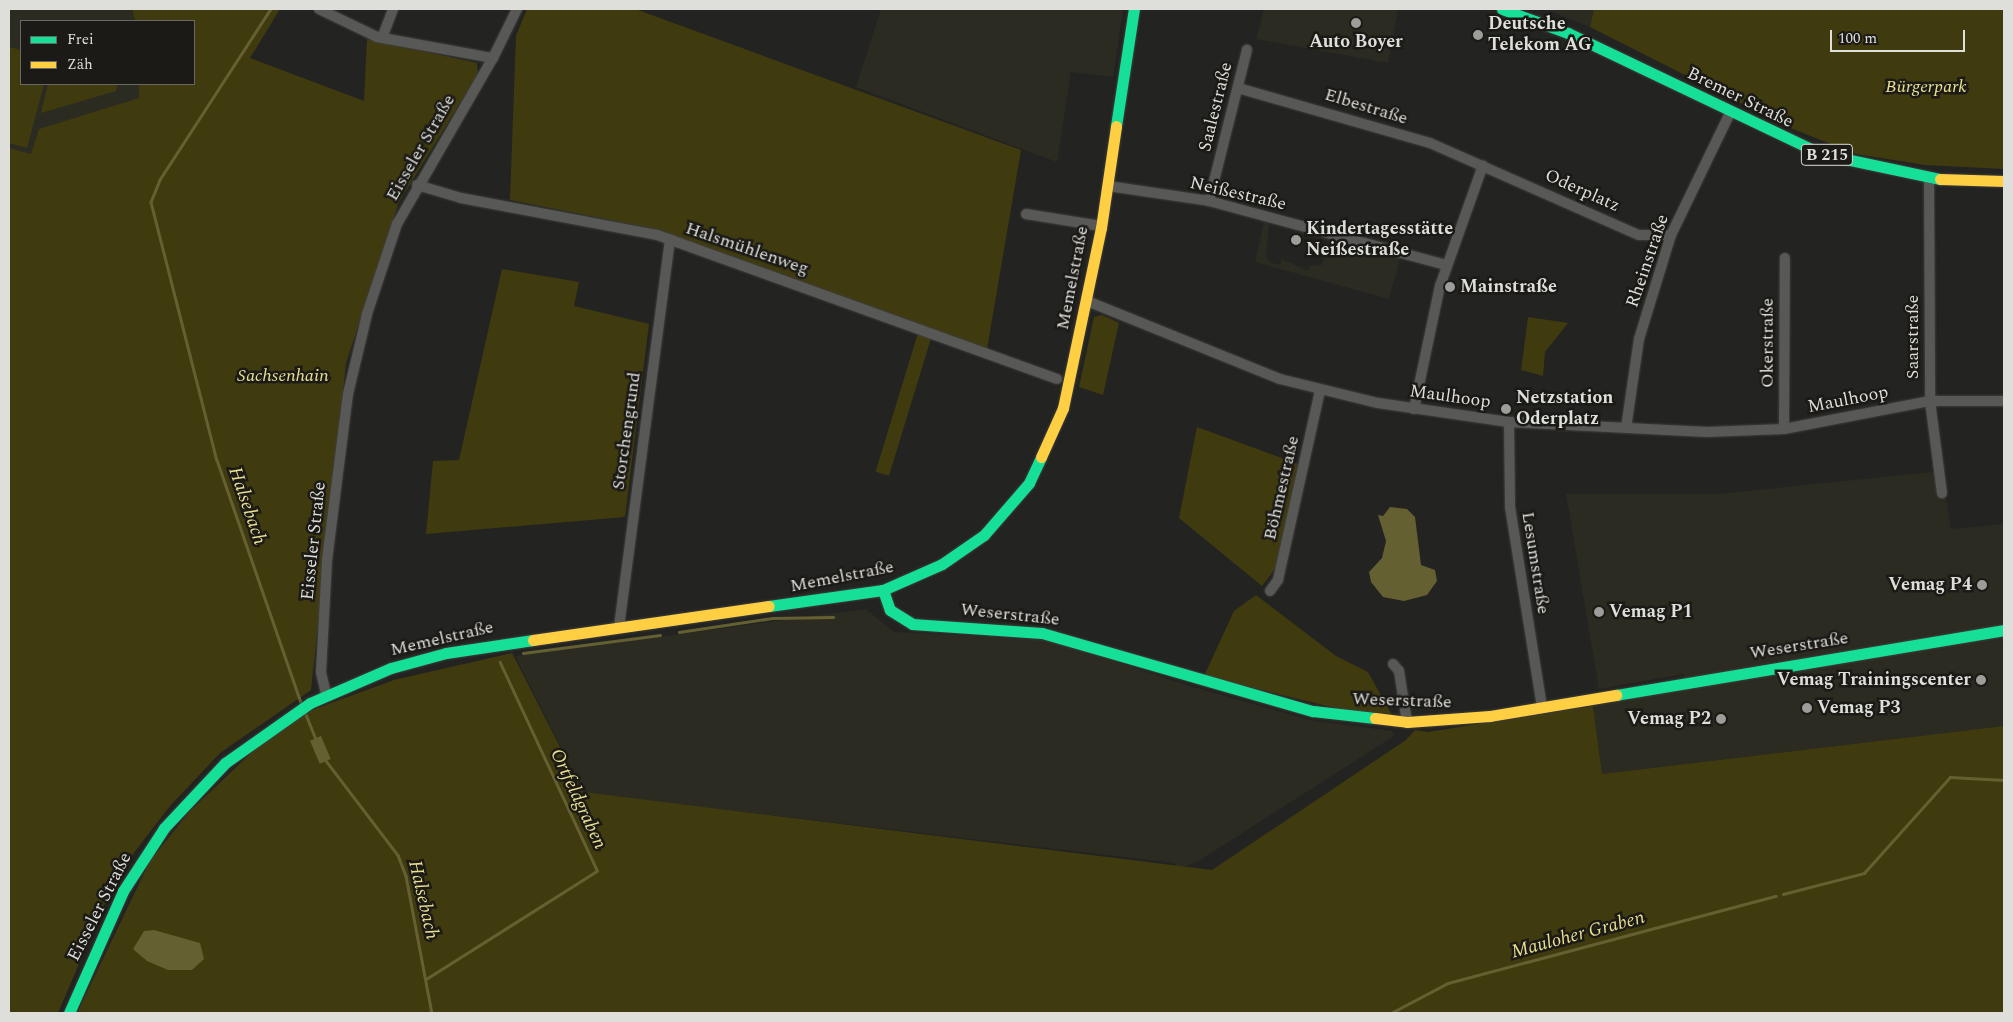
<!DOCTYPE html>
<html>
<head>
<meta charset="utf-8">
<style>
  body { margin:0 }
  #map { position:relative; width:2013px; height:1022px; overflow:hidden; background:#232321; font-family:Spectral,serif }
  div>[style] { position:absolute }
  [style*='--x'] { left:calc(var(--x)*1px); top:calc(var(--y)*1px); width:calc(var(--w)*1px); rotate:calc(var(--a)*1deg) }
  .built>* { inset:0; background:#2c2b22 }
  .green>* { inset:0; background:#403b0f; transform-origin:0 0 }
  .water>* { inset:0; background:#656032; transform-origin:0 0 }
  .stream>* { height:2.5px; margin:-1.25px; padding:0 1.25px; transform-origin:1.25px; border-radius:1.25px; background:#656032 }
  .roads { filter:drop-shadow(0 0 1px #3e3e3c) drop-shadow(0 0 1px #3e3e3c) }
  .street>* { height:10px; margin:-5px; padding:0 5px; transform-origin:5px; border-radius:5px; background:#585857 }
  .fast>* { height:11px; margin:-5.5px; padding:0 5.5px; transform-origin:5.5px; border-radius:5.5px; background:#16e098 }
  .slow>* { height:11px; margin:-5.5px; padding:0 5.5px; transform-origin:5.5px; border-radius:5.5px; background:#ffcf43 }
  .dots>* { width:14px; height:14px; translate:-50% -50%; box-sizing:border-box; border:2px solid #1b1a16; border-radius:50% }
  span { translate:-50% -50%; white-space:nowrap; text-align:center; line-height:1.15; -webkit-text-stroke:5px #1b1a16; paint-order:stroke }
  .shield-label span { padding:1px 4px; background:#1b1a16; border:1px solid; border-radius:4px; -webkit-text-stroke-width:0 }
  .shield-label { font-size:16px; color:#dededb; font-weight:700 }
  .poi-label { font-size:18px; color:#dededb; font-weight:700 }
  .left { translate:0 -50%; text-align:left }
  .right { translate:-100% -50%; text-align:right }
  .park-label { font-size:18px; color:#e9e090; font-style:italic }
  .street-label { font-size:18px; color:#dededb }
  .water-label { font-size:19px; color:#e8df8f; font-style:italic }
  .frame { position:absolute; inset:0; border:10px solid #dededb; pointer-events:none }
  .legend { position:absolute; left:20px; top:20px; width:175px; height:65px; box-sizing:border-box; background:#1b1a16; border:1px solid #696865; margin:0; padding:6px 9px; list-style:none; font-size:15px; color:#dededb }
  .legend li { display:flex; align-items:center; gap:10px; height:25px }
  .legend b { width:25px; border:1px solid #696865 }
  .scale { position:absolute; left:1830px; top:30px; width:135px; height:22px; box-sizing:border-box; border:2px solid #dededb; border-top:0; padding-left:6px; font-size:15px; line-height:18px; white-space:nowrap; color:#dededb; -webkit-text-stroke:4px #1b1a16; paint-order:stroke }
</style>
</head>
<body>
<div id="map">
  <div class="built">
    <i style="clip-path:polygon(9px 9px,132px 9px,135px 21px,21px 21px,21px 84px,139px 84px,139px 98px,39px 129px,32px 155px,9px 148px)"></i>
    <i style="clip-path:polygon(881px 9px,1123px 9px,1113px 77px,1071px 72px,1057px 162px,856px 87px)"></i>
    <i style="clip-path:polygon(1264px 9px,1398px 9px,1388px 63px,1256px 39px)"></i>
    <i style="clip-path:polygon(1545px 9px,1594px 9px,1590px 27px)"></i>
    <i style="clip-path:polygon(1264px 222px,1269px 224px,1266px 256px,1269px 262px,1280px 265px,1282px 259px,1308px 271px,1310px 266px,1322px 265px,1329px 239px,1400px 258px,1389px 299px,1255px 262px)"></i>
    <i style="clip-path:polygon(1942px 471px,1951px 529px,2004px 524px,2004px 726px,1602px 774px,1593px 706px,1687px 689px,1684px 674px,1599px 689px,1566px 494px,1718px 494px)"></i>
    <i style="clip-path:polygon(866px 609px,894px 632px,1047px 640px,1190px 686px,1310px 720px,1392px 731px,1394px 736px,1197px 862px,1177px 869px,1175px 863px,584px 793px,515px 656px)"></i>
  </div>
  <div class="green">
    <i style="clip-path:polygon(132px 9px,280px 9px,250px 58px,364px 101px,367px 39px,477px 63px,478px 74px,399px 202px,346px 363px,311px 690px,220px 753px,170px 806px,133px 854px,104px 905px,58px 1013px,9px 1013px,9px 148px,31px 154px,39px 129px,139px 98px,139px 84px,194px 84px,194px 21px,135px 21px)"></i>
    <i style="clip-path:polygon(527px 9px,635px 9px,1021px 150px,987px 349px,655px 229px,510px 200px,516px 36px)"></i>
    <i style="clip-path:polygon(1594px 9px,2004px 9px,2004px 169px,1925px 165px,1856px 154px,1788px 127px,1590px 27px)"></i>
    <i style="clip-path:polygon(9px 47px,21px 50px,21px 84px,44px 84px,27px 148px,9px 143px)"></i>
    <i style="clip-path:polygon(48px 84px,117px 84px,116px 91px,41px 113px)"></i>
    <i style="clip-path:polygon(502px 269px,579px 282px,574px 306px,649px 324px,625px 517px,426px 534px,433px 461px,459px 460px)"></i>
    <i style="clip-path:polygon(1102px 315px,1119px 323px,1103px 395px,1079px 387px,1094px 317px)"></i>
    <i style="clip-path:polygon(1528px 317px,1568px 323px,1545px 352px,1543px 376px,1521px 370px)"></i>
    <i style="left:918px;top:333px;width:14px;height:145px;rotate:17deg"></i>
    <i style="clip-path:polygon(1197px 427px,1298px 464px,1278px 565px,1262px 586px,1179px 518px)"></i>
    <i style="clip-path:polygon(1256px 595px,1336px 656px,1368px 672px,1392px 715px,1364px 715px,1204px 676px,1234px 611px)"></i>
    <i style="clip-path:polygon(512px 653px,583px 792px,1212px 870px,1406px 740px,1415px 730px,1428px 732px,1593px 706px,1602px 774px,2004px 726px,2004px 1013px,77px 1013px,150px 861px,189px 812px,268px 737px,312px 710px,394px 680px)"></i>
  </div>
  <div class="water">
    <i style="clip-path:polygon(1390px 507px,1407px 509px,1415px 517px,1421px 565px,1435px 570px,1437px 581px,1427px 595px,1404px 601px,1383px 597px,1371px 582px,1369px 572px,1382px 558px,1386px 541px,1378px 515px,1383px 516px)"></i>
    <i style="left:321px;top:736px;width:25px;height:12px;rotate:67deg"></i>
    <i style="clip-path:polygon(154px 930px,200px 943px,204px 959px,192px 970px,168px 970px,147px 961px,133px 949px,144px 931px)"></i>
  </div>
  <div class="stream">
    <i style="--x:271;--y:9;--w:204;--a:123"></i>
    <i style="--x:160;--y:180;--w:24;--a:112"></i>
    <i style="--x:151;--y:202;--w:266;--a:75.7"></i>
    <i style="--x:217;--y:460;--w:256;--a:70.9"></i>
    <i style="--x:679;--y:632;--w:95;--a:-8.5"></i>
    <i style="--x:773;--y:618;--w:60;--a:-1"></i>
    <i style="--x:523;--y:653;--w:138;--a:-7.5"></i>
    <i style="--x:305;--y:712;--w:29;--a:68"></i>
    <i style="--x:324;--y:758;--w:122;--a:52.7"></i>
    <i style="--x:398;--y:855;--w:22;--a:69"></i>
    <i style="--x:406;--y:876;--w:139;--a:79.3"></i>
    <i style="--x:1783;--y:894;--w:84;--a:-14.5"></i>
    <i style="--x:1864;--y:873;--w:129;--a:-48.1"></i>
    <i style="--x:1950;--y:777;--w:54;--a:3.2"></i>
    <i style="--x:426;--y:979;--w:202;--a:-32.3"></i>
    <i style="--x:597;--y:871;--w:230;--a:-115"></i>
    <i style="--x:1391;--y:1013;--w:64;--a:-27.8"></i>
    <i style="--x:1448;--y:983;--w:339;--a:-14.9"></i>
  </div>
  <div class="roads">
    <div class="street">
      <i style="--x:319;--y:9;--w:64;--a:25.8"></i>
      <i style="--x:377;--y:37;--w:118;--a:10.3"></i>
      <i style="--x:382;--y:38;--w:31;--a:-69"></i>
      <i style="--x:1238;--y:88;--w:200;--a:16"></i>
      <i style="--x:1430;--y:143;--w:228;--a:23.8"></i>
      <i style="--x:1639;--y:235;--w:32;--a:0"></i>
      <i style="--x:1929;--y:179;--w:222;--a:89.7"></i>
      <i style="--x:1930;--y:401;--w:93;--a:82.6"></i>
      <i style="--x:417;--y:185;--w:46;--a:16.5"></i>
      <i style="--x:461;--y:198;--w:199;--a:10.7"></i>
      <i style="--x:657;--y:235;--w:425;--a:19.8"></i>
      <i style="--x:1108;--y:186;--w:102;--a:8.4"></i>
      <i style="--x:1209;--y:201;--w:245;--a:15.1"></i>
      <i style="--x:1209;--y:201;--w:156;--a:-75.9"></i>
      <i style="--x:1026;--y:214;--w:76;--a:9.1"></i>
      <i style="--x:1087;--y:301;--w:208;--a:22"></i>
      <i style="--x:1280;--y:379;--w:101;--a:13.8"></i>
      <i style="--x:1378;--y:403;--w:132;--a:8.3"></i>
      <i style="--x:1509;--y:422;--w:198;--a:2.9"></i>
      <i style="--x:1707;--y:432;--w:77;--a:-2.2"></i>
      <i style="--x:1784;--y:429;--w:149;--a:-10.9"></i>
      <i style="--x:1930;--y:401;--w:74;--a:0"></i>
      <i style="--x:1414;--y:409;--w:126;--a:-78.1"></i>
      <i style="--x:1440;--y:286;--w:128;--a:-70.4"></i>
      <i style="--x:1509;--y:422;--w:85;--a:89.3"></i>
      <i style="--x:1510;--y:507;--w:203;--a:80.9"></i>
      <i style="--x:1626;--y:428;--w:90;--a:-81.7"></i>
      <i style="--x:1639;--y:339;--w:109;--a:-72.9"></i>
      <i style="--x:1671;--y:235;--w:136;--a:-64.2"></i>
      <i style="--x:1784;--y:429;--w:171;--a:-89.7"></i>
      <i style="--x:1270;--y:591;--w:14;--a:-54"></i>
      <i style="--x:1278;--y:580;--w:195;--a:-77.5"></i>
      <i style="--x:619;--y:627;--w:391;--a:-82.5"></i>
      <i style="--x:1393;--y:664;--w:9;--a:49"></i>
      <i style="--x:1399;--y:671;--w:52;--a:81.1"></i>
      <i style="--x:326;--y:694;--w:23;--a:-103"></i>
      <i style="--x:321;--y:672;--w:112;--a:-86.9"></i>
      <i style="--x:327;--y:560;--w:167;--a:-82.8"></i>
      <i style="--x:348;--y:394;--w:82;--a:-76.6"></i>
      <i style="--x:367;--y:314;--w:95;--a:-71.6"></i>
      <i style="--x:397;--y:224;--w:192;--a:-60"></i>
      <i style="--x:493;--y:58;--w:55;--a:-63.9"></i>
    </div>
    <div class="fast">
      <i style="--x:1502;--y:9;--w:70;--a:20"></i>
      <i style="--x:1568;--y:33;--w:281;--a:25.5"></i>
      <i style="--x:1822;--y:154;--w:121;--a:12"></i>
      <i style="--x:1116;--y:126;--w:118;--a:-81.3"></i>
      <i style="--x:883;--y:590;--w:21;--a:71"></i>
      <i style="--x:890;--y:610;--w:26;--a:32"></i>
      <i style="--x:912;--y:624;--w:130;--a:4"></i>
      <i style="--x:1042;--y:633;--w:282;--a:16.1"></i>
      <i style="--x:1313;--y:711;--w:62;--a:6.4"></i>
      <i style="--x:769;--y:606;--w:115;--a:-8"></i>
      <i style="--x:883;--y:590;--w:64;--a:-23.8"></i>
      <i style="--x:942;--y:564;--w:51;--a:-34.6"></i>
      <i style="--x:984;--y:535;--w:69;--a:-49.1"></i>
      <i style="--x:1029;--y:483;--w:29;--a:-65"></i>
      <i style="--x:1616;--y:695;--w:393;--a:-9.5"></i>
      <i style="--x:69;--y:1013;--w:133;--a:-66.1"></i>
      <i style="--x:123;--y:891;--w:75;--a:-56.9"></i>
      <i style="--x:164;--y:828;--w:89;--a:-46.8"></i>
      <i style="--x:225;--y:763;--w:104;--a:-35.2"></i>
      <i style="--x:310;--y:703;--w:88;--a:-23.4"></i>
      <i style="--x:391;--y:668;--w:57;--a:-15.3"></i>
      <i style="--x:446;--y:653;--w:88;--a:-8.5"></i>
    </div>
    <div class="slow">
      <i style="--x:1940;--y:179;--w:64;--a:1.8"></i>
      <i style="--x:1041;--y:457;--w:54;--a:-65.8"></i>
      <i style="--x:1063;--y:408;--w:184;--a:-78.1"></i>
      <i style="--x:1101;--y:228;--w:103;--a:-81.6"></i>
      <i style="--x:533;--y:640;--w:238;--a:-8.2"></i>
      <i style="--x:1375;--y:718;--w:32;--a:7"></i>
      <i style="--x:1407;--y:722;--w:83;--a:-4.1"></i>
      <i style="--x:1490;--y:716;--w:128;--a:-9.5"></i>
    </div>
  </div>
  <div class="dots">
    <i style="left:1356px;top:23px;background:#9d9d9a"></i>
    <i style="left:1478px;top:35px;background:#9d9d9a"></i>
    <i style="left:1296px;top:240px;background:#9d9d9a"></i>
    <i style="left:1450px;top:287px;background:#9d9d9a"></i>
    <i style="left:1506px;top:409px;background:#9d9d9a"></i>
    <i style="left:1982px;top:585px;background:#9d9d9a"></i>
    <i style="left:1599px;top:612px;background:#9d9d9a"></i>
    <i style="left:1981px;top:680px;background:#9d9d9a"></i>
    <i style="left:1807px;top:708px;background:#9d9d9a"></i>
    <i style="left:1721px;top:719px;background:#9d9d9a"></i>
  </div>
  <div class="shield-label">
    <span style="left:1827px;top:155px">B 215</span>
  </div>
  <div class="poi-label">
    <span class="left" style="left:1488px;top:35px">Deutsche<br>Telekom AG</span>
    <span style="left:1356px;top:42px">Auto Boyer</span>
    <span class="left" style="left:1306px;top:240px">Kindertagesstätte<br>Neißestraße</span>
    <span class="left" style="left:1460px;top:287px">Mainstraße</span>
    <span class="left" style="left:1516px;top:409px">Netzstation<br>Oderplatz</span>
    <span class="right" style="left:1972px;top:585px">Vemag P4</span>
    <span class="left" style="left:1609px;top:612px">Vemag P1</span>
    <span class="right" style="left:1971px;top:680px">Vemag Trainingscenter</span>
    <span class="left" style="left:1817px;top:708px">Vemag P3</span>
    <span class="right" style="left:1711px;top:719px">Vemag P2</span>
  </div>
  <div class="park-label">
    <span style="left:1926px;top:87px">Bürgerpark</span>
    <span style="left:283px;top:376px">Sachsenhain</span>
  </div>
  <div class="street-label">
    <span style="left:1740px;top:98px;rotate:26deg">Bremer Straße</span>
    <span style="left:1216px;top:107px;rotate:-76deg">Saalestraße</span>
    <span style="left:1366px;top:107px;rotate:17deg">Elbestraße</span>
    <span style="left:421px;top:148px;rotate:-60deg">Eisseler Straße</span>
    <span style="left:1582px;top:191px;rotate:24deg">Oderplatz</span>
    <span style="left:1238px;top:194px;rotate:13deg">Neißestraße</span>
    <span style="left:747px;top:249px;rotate:19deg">Halsmühlenweg</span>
    <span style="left:1648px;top:261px;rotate:-71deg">Rheinstraße</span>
    <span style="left:1073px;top:278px;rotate:-79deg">Memelstraße</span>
    <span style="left:1913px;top:337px;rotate:-90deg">Saarstraße</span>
    <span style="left:1768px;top:343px;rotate:-90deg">Okerstraße</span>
    <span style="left:1450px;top:397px;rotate:8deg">Maulhoop</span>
    <span style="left:1848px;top:400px;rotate:-11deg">Maulhoop</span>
    <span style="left:627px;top:431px;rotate:-82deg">Storchengrund</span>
    <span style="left:1282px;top:488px;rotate:-77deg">Böhmestraße</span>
    <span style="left:314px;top:541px;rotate:-84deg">Eisseler Straße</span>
    <span style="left:1535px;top:563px;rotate:81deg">Lesumstraße</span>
    <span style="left:842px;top:577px;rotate:-11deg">Memelstraße</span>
    <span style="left:1010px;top:615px;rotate:6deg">Weserstraße</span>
    <span style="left:442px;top:639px;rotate:-13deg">Memelstraße</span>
    <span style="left:1799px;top:646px;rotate:-9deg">Weserstraße</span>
    <span style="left:1402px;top:701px;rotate:2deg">Weserstraße</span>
    <span style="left:100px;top:907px;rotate:-63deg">Eisseler Straße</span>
  </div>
  <div class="water-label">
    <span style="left:247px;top:506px;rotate:71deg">Halsebach</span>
    <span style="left:578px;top:799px;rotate:65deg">Ortfeldgraben</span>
    <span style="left:423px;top:900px;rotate:77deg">Halsebach</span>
    <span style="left:1578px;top:935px;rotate:-15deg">Mauloher Graben</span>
  </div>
  <div class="frame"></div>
  <ul class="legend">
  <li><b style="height:6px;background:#16e098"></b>Frei</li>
  <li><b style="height:6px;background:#ffcf43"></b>Zäh</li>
  </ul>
  <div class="scale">100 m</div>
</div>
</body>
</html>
